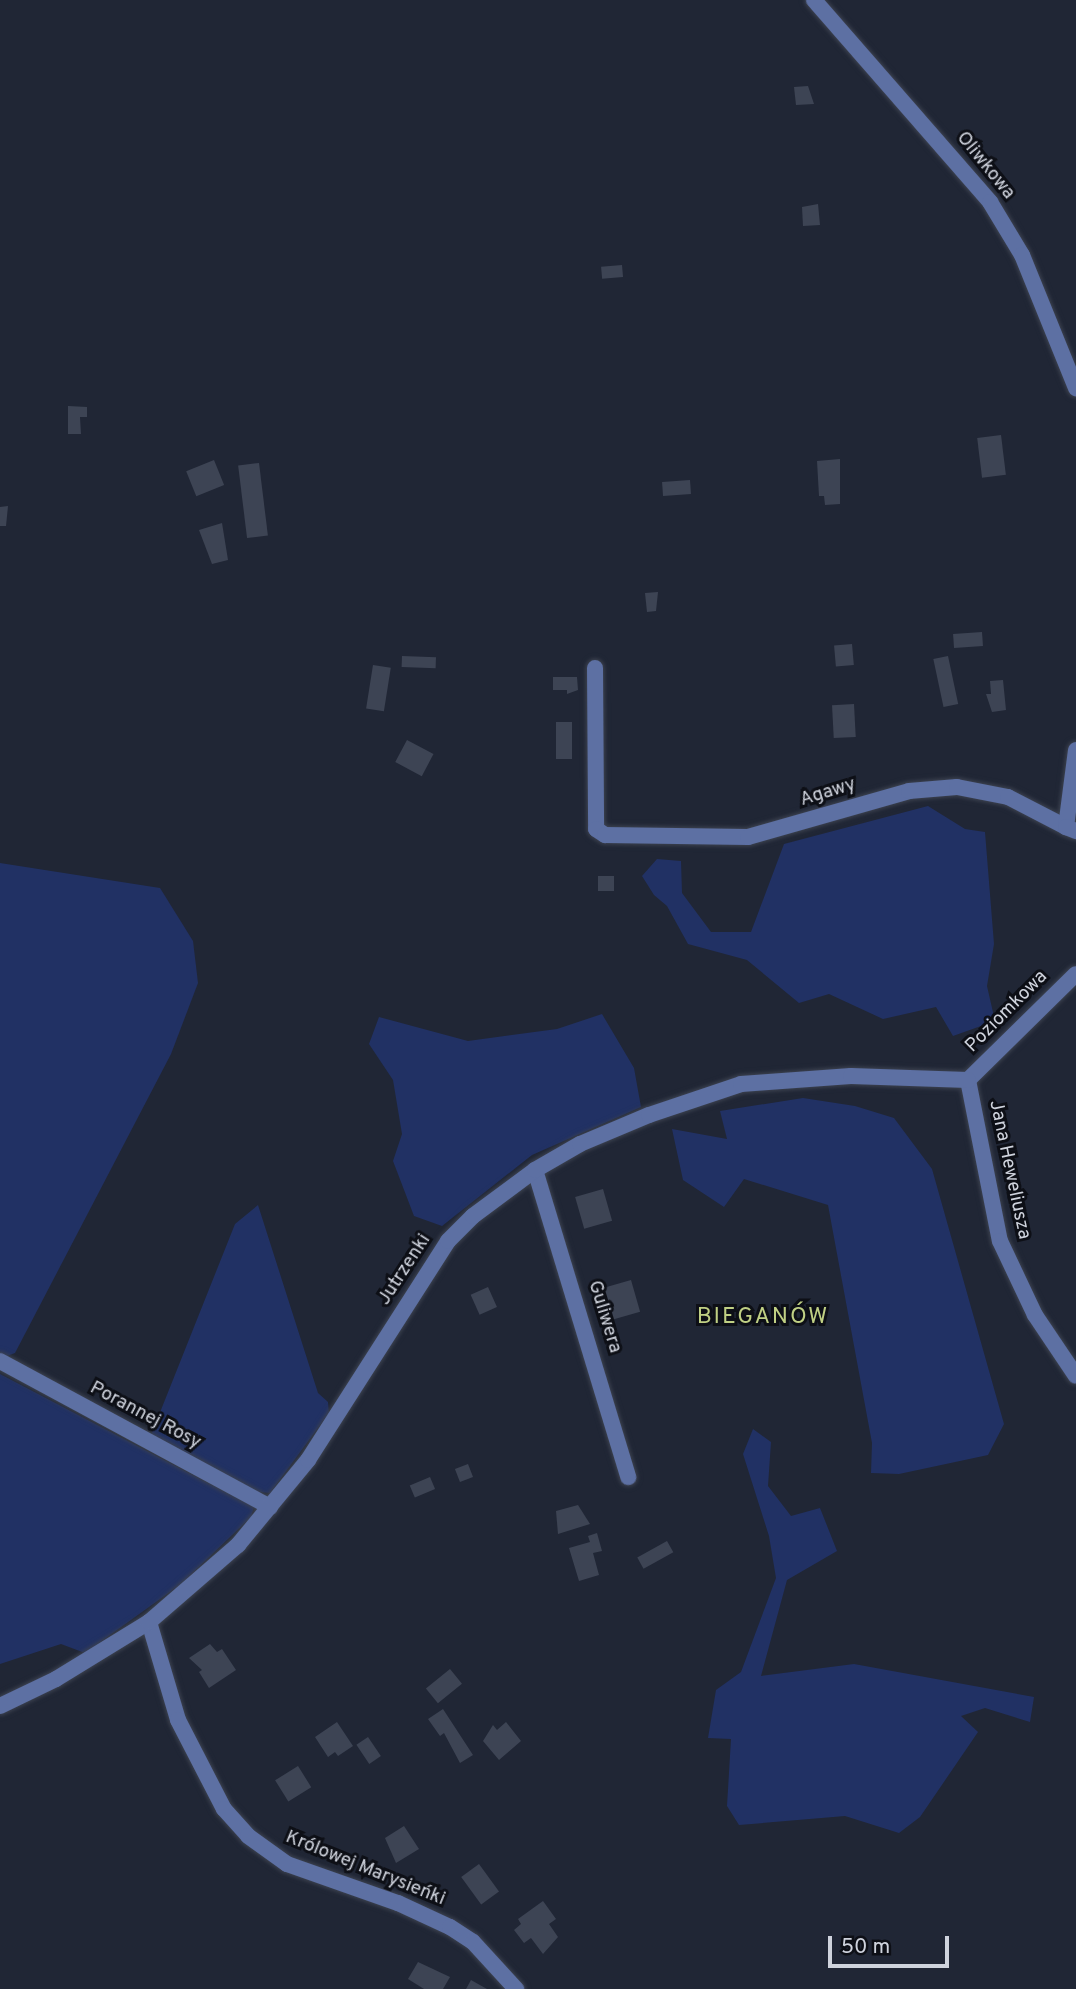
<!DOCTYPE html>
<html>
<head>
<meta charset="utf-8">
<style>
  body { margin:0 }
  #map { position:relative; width:1076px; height:1989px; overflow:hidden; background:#202635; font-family:Overpass,sans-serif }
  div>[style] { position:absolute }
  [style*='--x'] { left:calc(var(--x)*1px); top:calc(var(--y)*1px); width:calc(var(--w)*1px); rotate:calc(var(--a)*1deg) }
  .green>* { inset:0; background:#213164 }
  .building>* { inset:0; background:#3d4454; transform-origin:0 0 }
  .roads { filter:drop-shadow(0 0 2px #3c4250) drop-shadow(0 0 2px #3c4250) }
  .minor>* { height:16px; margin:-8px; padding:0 8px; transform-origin:8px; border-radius:8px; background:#5d70a3 }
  span { translate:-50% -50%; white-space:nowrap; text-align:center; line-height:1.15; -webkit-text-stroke:6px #0d0f16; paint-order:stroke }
  .street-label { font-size:19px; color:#cfd3dd }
  .quarter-label { font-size:23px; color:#c0d084; letter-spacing:2px }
  .scale { position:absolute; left:828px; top:1936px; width:121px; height:32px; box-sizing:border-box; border:4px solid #cfd3dd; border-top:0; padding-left:9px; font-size:21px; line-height:24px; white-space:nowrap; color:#cfd3dd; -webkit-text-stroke:5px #0d0f16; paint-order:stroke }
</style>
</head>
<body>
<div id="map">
  <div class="green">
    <i style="clip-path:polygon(928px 806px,965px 829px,985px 832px,994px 944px,987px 986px,995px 1021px,953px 1036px,936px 1007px,883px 1019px,829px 994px,799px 1003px,747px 960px,688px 944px,667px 906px,654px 895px,642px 876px,657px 859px,681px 861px,682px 893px,711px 932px,751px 932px,784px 844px)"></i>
    <i style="clip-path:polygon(0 863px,160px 888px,193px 941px,198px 983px,171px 1054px,15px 1353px,7px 1356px,0 1352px)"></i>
    <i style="clip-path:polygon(602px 1014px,634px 1068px,641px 1107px,532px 1155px,442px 1226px,414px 1216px,393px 1161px,402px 1134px,393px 1080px,369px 1044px,379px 1017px,468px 1041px,557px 1029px)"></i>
    <i style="clip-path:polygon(803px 1098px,855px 1106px,894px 1118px,932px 1169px,1004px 1424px,988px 1455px,899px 1474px,871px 1473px,872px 1443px,828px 1205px,744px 1179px,724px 1207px,683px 1180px,672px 1129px,727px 1139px,720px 1111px)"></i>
    <i style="clip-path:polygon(258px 1205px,318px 1393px,328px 1402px,329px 1413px,270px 1493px,258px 1492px,151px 1435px,235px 1224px)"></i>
    <i style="clip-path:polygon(0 1374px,254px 1507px,251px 1517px,181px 1584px,85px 1653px,61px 1644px,0 1664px)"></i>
    <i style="clip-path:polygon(753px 1429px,771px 1442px,768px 1486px,791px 1516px,820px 1508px,837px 1551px,787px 1580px,761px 1676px,854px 1664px,1034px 1697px,1030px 1722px,985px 1708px,961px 1716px,978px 1732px,920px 1817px,899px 1833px,845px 1816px,739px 1825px,727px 1806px,731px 1739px,708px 1738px,716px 1690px,741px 1672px,776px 1578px,769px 1536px,743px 1454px)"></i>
  </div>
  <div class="building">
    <i style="clip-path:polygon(808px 86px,814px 104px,796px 105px,794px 87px)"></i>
    <i style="clip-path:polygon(818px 204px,820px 225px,803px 226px,802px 207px)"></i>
    <i style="left:622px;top:265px;width:12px;height:21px;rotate:85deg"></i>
    <i style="clip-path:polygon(68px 406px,87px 407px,87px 417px,80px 417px,81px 434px,68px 434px)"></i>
    <i style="left:1001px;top:435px;width:40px;height:24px;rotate:83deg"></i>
    <i style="clip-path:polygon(840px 459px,840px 504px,825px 505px,824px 496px,819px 496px,817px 461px)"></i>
    <i style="left:214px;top:460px;width:27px;height:30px;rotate:68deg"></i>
    <i style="left:259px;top:463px;width:73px;height:21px;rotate:83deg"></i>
    <i style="left:690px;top:480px;width:14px;height:28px;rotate:86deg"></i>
    <i style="clip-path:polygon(8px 506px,6px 526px,0 526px,0 507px)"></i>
    <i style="clip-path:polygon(222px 523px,228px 560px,212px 564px,199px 530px)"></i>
    <i style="clip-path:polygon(658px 592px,656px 611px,647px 612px,645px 593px)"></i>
    <i style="left:982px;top:632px;width:14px;height:29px;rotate:86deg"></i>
    <i style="left:852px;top:644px;width:21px;height:18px;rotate:85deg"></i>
    <i style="left:402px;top:656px;width:34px;height:11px;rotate:2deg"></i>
    <i style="left:948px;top:656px;width:49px;height:15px;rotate:78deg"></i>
    <i style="left:373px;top:665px;width:18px;height:44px;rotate:9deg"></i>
    <i style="clip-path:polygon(553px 677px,577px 677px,578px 690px,567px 694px,567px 690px,553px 690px)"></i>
    <i style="clip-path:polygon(1003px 680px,1006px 710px,992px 712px,986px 694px,991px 694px,990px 681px)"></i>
    <i style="left:854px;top:704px;width:33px;height:22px;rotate:87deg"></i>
    <i style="left:556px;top:722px;width:16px;height:37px"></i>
    <i style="left:407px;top:740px;width:30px;height:25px;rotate:28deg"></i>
    <i style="left:598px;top:876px;width:16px;height:15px"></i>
    <i style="left:603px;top:1189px;width:33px;height:29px;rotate:74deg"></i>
    <i style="left:631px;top:1280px;width:33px;height:29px;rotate:74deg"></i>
    <i style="left:488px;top:1287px;width:22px;height:19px;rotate:66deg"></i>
    <i style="left:468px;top:1464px;width:14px;height:14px;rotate:69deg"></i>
    <i style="left:430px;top:1477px;width:13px;height:22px;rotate:67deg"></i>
    <i style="clip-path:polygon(578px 1505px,590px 1524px,558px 1534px,556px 1511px)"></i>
    <i style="clip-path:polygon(597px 1533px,602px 1551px,593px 1553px,599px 1575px,579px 1581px,569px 1548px,590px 1542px,588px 1536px)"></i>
    <i style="left:667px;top:1541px;width:13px;height:34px;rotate:61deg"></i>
    <i style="clip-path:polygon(210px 1644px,217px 1652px,222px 1649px,236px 1670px,209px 1688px,199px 1672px,202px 1670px,189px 1658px)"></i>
    <i style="left:450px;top:1669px;width:19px;height:31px;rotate:51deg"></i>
    <i style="clip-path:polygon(443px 1709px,473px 1755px,460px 1763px,444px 1733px,440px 1736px,428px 1719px)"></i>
    <i style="clip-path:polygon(337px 1722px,353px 1746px,338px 1756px,335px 1752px,328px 1757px,315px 1737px)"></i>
    <i style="clip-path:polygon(506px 1722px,521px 1741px,499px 1760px,483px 1741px,493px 1725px,497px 1730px)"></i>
    <i style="left:368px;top:1737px;width:23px;height:14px;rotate:56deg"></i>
    <i style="left:298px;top:1766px;width:25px;height:27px;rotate:58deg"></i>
    <i style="clip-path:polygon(404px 1826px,419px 1849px,396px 1863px,385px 1838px)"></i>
    <i style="left:479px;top:1864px;width:34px;height:22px;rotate:54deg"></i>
    <i style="clip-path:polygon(543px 1901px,556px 1919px,549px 1924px,558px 1937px,543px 1954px,531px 1938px,524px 1943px,514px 1930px,521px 1924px,518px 1919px)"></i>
    <i style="clip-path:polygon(418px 1962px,450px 1977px,443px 1989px,424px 1989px,408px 1979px)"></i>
    <i style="clip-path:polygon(471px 1980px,487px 1989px,466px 1989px)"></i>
  </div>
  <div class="roads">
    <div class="minor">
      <i style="--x:814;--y:0;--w:268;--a:48.9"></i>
      <i style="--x:990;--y:202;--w:62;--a:58.9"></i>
      <i style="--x:1022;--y:255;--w:144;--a:67.9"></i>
      <i style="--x:595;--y:668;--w:161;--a:89.6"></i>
      <i style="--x:596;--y:829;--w:11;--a:34"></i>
      <i style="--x:605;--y:835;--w:143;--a:0.8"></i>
      <i style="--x:748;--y:837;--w:167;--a:-15.9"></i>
      <i style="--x:909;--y:791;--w:48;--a:-4.8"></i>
      <i style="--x:957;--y:787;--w:52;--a:11.1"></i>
      <i style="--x:1008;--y:797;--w:65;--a:27.3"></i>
      <i style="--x:1076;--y:750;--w:78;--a:97.4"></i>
      <i style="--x:1066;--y:827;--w:11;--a:22"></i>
      <i style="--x:968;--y:1080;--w:164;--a:78.8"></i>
      <i style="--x:1000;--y:1241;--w:82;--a:64.7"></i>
      <i style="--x:1035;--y:1315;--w:73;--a:56.1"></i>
      <i style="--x:968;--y:1080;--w:151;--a:-44.5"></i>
      <i style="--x:535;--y:1170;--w:321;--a:73.1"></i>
      <i style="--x:0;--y:1361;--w:307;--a:28.4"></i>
      <i style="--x:149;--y:1622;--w:102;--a:73.5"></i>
      <i style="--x:178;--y:1720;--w:100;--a:62.7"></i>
      <i style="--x:224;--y:1809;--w:36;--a:48"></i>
      <i style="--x:248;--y:1836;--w:48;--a:35.7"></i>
      <i style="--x:287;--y:1864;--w:118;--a:19.4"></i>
      <i style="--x:398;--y:1903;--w:57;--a:24.8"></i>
      <i style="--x:450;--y:1927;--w:27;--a:33"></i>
      <i style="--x:473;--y:1942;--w:64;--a:47.5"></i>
      <i style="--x:0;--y:1706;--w:62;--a:-25.7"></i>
      <i style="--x:56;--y:1679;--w:109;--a:-31.5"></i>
      <i style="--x:149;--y:1622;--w:118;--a:-40.9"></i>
      <i style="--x:238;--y:1545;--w:110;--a:-50.5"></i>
      <i style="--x:308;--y:1460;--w:260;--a:-57.4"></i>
      <i style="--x:448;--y:1241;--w:35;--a:-45"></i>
      <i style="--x:473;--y:1216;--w:77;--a:-36.6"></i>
      <i style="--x:535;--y:1170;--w:52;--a:-30"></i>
      <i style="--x:580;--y:1144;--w:75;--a:-22.8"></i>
      <i style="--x:649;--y:1115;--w:97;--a:-18.6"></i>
      <i style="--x:741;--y:1084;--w:110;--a:-4.2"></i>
      <i style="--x:851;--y:1076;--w:117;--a:2"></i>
    </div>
  </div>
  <div class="street-label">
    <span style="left:985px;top:166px;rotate:51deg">Oliwkowa</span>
    <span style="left:828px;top:793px;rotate:-17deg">Agawy</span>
    <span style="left:1007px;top:1012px;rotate:-45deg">Poziomkowa</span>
    <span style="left:1009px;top:1170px;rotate:78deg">Jana Heweliusza</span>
    <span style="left:405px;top:1270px;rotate:-57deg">Jutrzenki</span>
    <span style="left:604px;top:1317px;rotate:73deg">Guliwera</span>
    <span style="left:145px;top:1416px;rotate:28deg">Porannej Rosy</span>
    <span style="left:365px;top:1869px;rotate:22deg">Królowej Marysieńki</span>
  </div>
  <div class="quarter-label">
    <span style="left:763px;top:1318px">BIEGANÓW</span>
  </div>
  <div class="scale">50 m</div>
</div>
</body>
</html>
